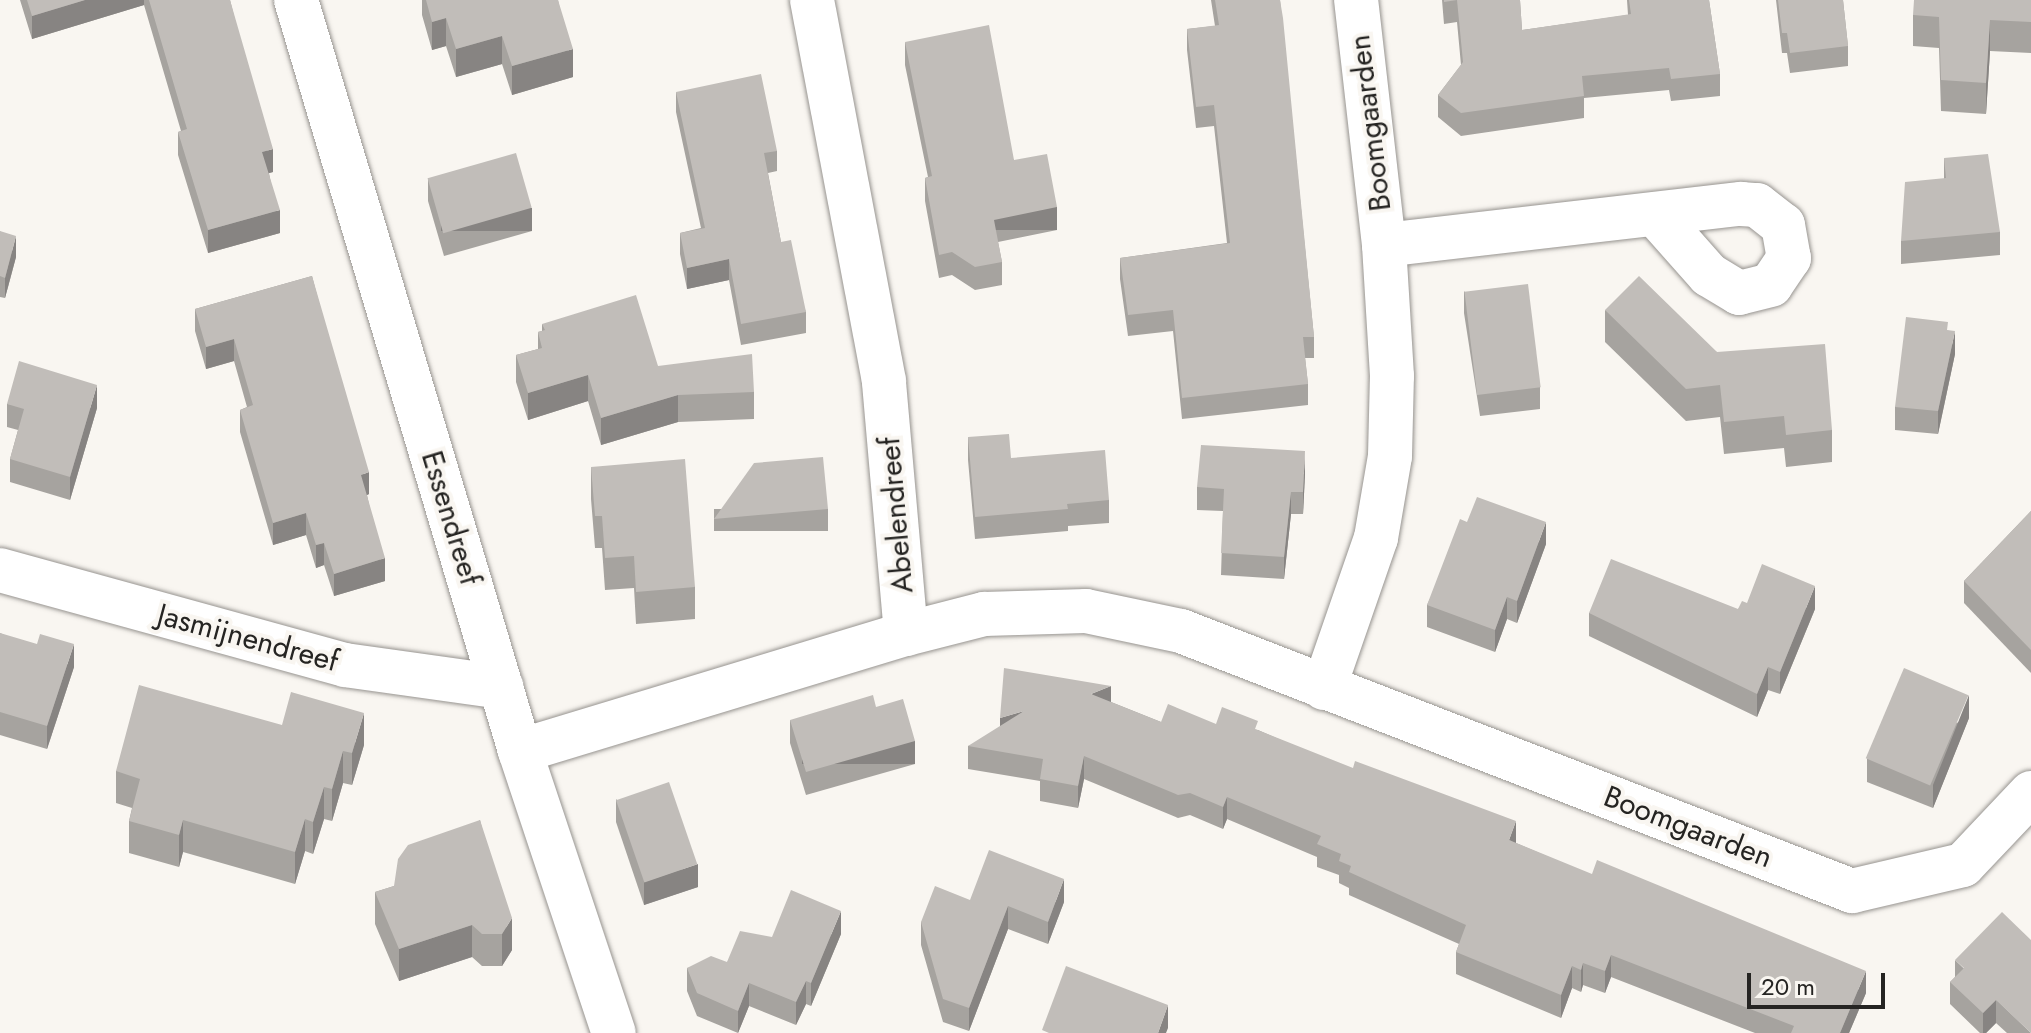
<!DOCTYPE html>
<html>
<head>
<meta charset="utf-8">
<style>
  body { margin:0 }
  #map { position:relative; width:2031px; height:1033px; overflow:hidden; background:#f9f6f1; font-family:Jost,sans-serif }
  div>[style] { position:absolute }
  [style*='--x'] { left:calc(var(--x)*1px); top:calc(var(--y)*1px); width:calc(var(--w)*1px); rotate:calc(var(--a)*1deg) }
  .roads { filter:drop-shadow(0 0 2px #979490) drop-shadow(0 0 2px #979490) }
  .minor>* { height:44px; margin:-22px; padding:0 22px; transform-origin:22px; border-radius:22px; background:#fff }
  .wall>* { inset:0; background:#a6a39f; transform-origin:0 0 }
  .shaded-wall>* { inset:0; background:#878482; transform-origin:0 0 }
  .building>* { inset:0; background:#c1bdb9; transform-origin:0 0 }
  span { translate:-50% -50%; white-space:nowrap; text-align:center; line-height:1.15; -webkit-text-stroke:8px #f9f6f1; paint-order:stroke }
  .street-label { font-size:30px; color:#252422 }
  .scale { position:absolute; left:1747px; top:973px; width:138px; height:36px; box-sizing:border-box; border:4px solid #252422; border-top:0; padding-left:10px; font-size:24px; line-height:28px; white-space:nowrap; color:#252422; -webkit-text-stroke:6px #f9f6f1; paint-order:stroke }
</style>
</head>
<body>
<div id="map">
  <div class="roads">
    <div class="minor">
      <i style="--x:296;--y:0;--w:784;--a:73.39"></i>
      <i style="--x:520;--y:751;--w:297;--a:71.6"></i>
      <i style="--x:1384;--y:245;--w:359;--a:-6.6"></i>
      <i style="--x:1741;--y:204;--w:16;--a:4"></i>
      <i style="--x:1757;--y:205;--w:33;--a:38"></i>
      <i style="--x:1783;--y:225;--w:34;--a:80"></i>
      <i style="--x:1789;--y:258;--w:32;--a:124"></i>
      <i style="--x:1771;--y:285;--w:33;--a:166"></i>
      <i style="--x:1739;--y:293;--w:35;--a:-149"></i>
      <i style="--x:1709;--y:275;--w:81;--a:-131.5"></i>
      <i style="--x:0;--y:570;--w:358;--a:15.4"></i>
      <i style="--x:345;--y:665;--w:158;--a:8"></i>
      <i style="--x:906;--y:634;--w:81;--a:-14.4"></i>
      <i style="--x:984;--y:614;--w:102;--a:-1.7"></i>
      <i style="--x:1086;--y:611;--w:97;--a:11.9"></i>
      <i style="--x:1181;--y:631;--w:720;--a:21.18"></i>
      <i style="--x:1852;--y:891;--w:114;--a:-13.2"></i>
      <i style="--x:1963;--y:865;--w:99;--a:-46.6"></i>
      <i style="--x:1324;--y:688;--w:159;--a:-70.9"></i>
      <i style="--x:1376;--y:538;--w:83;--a:-80.3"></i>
      <i style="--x:1390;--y:456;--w:80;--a:-88.6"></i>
      <i style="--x:1392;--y:376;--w:131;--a:-93.5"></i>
      <i style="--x:1384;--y:245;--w:247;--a:-96.5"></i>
      <i style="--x:520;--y:751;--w:403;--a:-16.9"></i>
      <i style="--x:906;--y:634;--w:254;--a:-95"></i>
      <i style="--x:884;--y:381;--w:388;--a:-100.7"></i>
    </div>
  </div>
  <div class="wall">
    <i style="clip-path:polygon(20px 0,230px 0,273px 172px,269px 173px,280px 233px,208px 253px,178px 155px,178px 132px,181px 131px,144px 5px,32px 39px)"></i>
    <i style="clip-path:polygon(422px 0,558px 0,573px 77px,512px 95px,502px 64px,456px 77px,446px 46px,432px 50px,422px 15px)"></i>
    <i style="clip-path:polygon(1211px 0,1280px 0,1314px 337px,1314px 358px,1305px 358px,1308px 384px,1308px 405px,1182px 419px,1173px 331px,1128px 336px,1120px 279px,1120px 258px,1227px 243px,1214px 126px,1196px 128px,1187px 50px,1187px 29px,1215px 26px)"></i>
    <i style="clip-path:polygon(1442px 0,1520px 0,1522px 30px,1628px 15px,1627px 0,1709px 0,1720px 74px,1720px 96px,1671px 101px,1669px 90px,1584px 98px,1584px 118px,1461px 136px,1438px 117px,1438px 95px,1461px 65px,1457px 22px,1444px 24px)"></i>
    <i style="clip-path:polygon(1776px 0,1843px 0,1848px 46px,1848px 66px,1790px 73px,1787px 53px,1782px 53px)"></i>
    <i style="clip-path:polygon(2031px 0,2031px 53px,1990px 51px,1986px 114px,1941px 111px,1939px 48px,1913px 46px,1913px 15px)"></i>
    <i style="clip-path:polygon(905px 42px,1014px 160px,1057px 230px,998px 242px,1002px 262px,1002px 285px,975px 290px,952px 275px,939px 278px,925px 201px,925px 178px,928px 177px,905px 65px)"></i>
    <i style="clip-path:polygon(676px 92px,777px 151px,777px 171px,768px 173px,781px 242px,806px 312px,806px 333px,741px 345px,729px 280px,687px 289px,680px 254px,680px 233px,701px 228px,676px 112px)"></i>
    <i style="clip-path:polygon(1944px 158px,2000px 232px,2000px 255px,1901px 264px,1901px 241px,1944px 179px)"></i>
    <i style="clip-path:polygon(428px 179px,532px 231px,444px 256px,428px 201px)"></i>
    <i style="clip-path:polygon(0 231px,16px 257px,5px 298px,0 297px)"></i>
    <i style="clip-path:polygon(312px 276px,369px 494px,367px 495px,385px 581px,334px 596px,324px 565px,316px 568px,306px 535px,273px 545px,240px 432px,240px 410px,247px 407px,234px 361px,206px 369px,195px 331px,195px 309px)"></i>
    <i style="clip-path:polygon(1464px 291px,1540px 387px,1540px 409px,1480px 416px,1464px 313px)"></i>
    <i style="clip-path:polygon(1605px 310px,1717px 352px,1832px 430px,1832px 462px,1786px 467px,1784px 448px,1724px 454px,1720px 417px,1686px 421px,1605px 342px)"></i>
    <i style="clip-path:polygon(542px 324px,658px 366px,754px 392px,754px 419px,678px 422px,601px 445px,588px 401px,528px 420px,516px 382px,516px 355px,538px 349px,538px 332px,542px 331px)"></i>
    <i style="clip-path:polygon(1948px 330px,1955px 354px,1938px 434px,1895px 430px,1895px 407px)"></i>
    <i style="clip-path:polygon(7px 404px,97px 408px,70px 500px,10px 482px,10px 459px,18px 430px,7px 427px)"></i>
    <i style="clip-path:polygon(968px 437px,1011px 458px,1109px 500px,1109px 523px,1068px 526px,1068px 531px,975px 539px,968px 460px)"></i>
    <i style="clip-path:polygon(591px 467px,695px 587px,695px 619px,636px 624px,634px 588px,605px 590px,602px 548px,595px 548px,591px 499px)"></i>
    <i style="clip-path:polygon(1305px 474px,1303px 514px,1291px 514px,1284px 579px,1221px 575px,1223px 511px,1197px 510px,1197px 487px)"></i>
    <i style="left:828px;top:509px;width:22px;height:114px;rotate:90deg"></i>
    <i style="clip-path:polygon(2031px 511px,2031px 673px,1964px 603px,1964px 581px)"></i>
    <i style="clip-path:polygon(1467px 522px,1546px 544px,1517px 623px,1507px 619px,1495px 652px,1427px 627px,1427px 605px)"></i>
    <i style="clip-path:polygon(1747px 603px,1815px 609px,1780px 694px,1768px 690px,1757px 717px,1589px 636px,1589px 613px,1738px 609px)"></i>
    <i style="clip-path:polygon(0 633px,74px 667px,47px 749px,0 735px)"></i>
    <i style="clip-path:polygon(1111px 702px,1161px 722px,1216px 724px,1258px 730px,1516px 843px,1866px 993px,1849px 1033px,1755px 1033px,1611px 977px,1605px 993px,1583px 985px,1581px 992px,1572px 988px,1561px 1018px,1456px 974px,1456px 952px,1459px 944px,1349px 895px,1349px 888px,1339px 883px,1339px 875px,1317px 867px,1317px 857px,1227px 819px,1223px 829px,1190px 815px,1178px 818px,1084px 779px,1078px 808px,1040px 801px,1040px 781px,968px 769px,968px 746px)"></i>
    <i style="clip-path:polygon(1969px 718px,1933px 808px,1867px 782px,1867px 759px)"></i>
    <i style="clip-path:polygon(790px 720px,915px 764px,806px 795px,790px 743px)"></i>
    <i style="clip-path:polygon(282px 725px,364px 745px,352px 785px,343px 783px,332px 821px,324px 819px,313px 854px,305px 851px,295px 884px,183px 852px,179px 867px,129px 853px,129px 821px,132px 808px,116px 803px,116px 771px)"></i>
    <i style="clip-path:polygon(616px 799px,698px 887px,644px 905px,616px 822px)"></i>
    <i style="clip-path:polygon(480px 820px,512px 950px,502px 966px,482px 966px,472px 957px,399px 981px,375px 924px,375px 892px,394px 886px)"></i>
    <i style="clip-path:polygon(970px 900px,1064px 902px,1048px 944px,1008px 929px,969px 1031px,943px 1022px,921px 945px,921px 922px)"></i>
    <i style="clip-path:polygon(841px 934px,811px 1006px,806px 1004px,796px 1025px,749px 1006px,738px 1033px,697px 1016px,687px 991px,687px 968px,727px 962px,772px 937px)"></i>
    <i style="clip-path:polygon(1955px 960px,2031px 1033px,2007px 1033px,1996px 1023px,1986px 1033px,1980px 1033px,1950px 1004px,1950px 982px,1955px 977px)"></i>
  </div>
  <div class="shaded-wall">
    <i style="clip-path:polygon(85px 0,144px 0,144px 5px,32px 39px,32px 16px)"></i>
    <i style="clip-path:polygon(446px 18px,446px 46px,432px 50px,432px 22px)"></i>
    <i style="clip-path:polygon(1990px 20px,1990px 51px,1986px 114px,1986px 83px)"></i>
    <i style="clip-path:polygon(502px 36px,502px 64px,456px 77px,456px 49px)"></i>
    <i style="clip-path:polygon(573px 49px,573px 77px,512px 95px,512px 66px)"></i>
    <i style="clip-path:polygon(273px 149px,273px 172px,262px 175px,262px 152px)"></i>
    <i style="left:1057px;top:207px;width:23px;height:64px;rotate:90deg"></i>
    <i style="left:532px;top:208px;width:23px;height:91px;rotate:90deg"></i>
    <i style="clip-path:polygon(280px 210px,280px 233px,208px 253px,208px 230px)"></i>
    <i style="clip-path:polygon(16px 236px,16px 257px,5px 298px,5px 278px)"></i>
    <i style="clip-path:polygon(729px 259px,729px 280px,687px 289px,687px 268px)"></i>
    <i style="clip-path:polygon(1955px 331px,1955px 354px,1938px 434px,1938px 411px)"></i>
    <i style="clip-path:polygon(234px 339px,234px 361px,206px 369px,206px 347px)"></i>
    <i style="clip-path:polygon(588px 375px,588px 401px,528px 420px,528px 393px)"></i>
    <i style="clip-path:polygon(97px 385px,97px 408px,70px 500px,70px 477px)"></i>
    <i style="clip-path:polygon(678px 395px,678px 422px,601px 445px,601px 418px)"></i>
    <i style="clip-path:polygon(1305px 451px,1305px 474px,1303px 514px,1303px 492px)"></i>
    <i style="clip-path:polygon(369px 472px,369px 494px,361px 498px,361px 475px)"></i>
    <i style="clip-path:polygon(1291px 492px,1291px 514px,1284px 579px,1284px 557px)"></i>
    <i style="clip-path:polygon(306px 513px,306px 535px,273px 545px,273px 523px)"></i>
    <i style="clip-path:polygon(1546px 522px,1546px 544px,1517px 623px,1517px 601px)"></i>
    <i style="clip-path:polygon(324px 543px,324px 565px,316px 568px,316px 545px)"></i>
    <i style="clip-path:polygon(385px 558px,385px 581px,334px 596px,334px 574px)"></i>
    <i style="clip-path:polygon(1815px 586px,1815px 609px,1780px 694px,1780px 672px)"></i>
    <i style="clip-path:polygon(1507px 597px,1507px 619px,1495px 652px,1495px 630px)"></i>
    <i style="clip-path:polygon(74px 644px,74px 667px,47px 749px,47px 726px)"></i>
    <i style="clip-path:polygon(1768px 667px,1768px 690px,1757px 717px,1757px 694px)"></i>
    <i style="clip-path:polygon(1111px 686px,1111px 708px,1091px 694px)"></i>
    <i style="clip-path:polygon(1969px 695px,1969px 718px,1933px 808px,1933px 785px)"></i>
    <i style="clip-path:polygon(1024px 711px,1000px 740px,1000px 718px)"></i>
    <i style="clip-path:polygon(364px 713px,364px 745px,352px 785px,352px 753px)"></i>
    <i style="left:915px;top:741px;width:23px;height:113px;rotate:90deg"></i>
    <i style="clip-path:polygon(343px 751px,343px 783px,332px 821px,332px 789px)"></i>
    <i style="clip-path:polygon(1084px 756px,1084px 779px,1078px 808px,1078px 786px)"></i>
    <i style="clip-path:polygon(324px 787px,324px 819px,313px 854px,313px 822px)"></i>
    <i style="clip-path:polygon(1227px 797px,1227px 819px,1223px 829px,1223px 807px)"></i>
    <i style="clip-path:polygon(305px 819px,305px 851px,295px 884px,295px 852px)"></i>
    <i style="clip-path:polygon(183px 820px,183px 852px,179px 867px,179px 835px)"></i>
    <i style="clip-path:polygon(1516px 821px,1516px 844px,1509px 840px)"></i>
    <i style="clip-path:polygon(698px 864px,698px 887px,644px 905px,644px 882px)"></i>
    <i style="clip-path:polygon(1064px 879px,1064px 902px,1048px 944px,1048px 922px)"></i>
    <i style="clip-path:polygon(1008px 906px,1008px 929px,969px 1031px,969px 1008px)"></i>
    <i style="clip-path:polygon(841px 911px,841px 934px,811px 1006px,811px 983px)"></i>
    <i style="clip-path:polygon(512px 918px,512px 950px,502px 966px,502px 934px)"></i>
    <i style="clip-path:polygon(472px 925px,472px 957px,399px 981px,399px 949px)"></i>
    <i style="clip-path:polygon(1611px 955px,1611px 977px,1605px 993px,1605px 971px)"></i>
    <i style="clip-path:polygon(1583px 963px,1583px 985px,1581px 992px,1581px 970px)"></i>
    <i style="clip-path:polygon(1572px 966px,1572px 988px,1561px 1018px,1561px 995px)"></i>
    <i style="clip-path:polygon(1866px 971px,1866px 993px,1849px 1033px,1840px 1033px)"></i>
    <i style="clip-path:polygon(806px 981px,806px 1004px,796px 1025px,796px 1002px)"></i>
    <i style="clip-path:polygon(749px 983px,749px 1006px,738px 1033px,738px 1011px)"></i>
    <i style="clip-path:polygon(1996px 1000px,1996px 1023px,1986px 1033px,1983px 1033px,1983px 1013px)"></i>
    <i style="clip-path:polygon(1168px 1005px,1168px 1028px,1166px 1033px,1158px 1033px)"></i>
  </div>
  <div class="building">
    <i style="clip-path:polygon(27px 0,85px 0,32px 16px)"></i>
    <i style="clip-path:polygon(149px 0,230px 0,273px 149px,262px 152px,280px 210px,208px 230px,178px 132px,187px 129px)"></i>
    <i style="clip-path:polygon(426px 0,558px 0,573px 49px,512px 66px,502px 36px,456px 49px,446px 18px,432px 22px)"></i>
    <i style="clip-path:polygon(1215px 0,1280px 0,1283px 18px,1314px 337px,1303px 337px,1308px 384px,1182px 398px,1173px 310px,1128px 315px,1120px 258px,1230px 243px,1214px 105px,1196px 107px,1187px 29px,1219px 25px)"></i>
    <i style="clip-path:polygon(1444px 0,1520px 0,1522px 30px,1631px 14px,1629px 0,1709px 0,1720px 74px,1671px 79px,1669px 68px,1582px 76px,1584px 96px,1461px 113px,1438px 95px,1463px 62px,1457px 0,1444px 2px)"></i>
    <i style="clip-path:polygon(1778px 0,1843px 0,1848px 46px,1790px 53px,1787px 33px,1782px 33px)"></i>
    <i style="clip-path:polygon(1914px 0,2031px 0,2031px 22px,1990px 20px,1986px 83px,1941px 80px,1939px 17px,1913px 15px)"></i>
    <i style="clip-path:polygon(989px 25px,1014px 160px,1047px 154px,1057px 207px,994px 220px,1002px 262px,975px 267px,952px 252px,939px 255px,925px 178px,932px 176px,905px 42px)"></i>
    <i style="clip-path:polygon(761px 74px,777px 151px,764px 153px,781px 242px,791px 240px,806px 312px,741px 324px,729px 259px,687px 268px,680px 233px,705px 228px,676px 92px)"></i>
    <i style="left:516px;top:153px;width:57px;height:92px;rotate:74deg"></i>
    <i style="clip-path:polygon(1988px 154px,2000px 232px,1901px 241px,1905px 182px,1946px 178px,1944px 158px)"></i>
    <i style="clip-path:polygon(0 231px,16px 236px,5px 278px,0 276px)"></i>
    <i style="clip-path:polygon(312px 276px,369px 472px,361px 475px,385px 558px,334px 574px,324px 543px,316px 545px,306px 513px,273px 523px,240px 410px,253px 405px,234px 339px,206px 347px,195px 309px)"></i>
    <i style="clip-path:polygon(1639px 276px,1717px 352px,1825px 344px,1832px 430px,1786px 435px,1784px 416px,1724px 422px,1720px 385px,1686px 389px,1605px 310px)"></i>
    <i style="left:1528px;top:284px;width:104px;height:64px;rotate:83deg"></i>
    <i style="clip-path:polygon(636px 295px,658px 366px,752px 354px,754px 392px,678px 395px,601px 418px,588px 375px,528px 393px,516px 355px,542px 348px,538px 332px,545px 330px,542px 324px)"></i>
    <i style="clip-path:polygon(1906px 317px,1948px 322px,1947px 330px,1955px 331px,1938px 411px,1895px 407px)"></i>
    <i style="clip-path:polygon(19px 361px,97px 385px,70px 477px,10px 459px,24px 409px,7px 404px)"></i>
    <i style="clip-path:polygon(1009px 434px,1011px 458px,1105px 450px,1109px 500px,1067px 504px,1068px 509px,975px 517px,968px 437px)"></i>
    <i style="clip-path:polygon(1201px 445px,1305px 451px,1303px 492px,1291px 492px,1284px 557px,1221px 553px,1224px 489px,1197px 487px)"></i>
    <i style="clip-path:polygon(823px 457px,828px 509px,714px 519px,754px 463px)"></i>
    <i style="clip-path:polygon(685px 459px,695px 587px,636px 592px,634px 556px,605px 558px,602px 516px,595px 516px,591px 467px)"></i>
    <i style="clip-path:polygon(1477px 497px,1546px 522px,1517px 601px,1507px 597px,1495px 630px,1427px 605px,1460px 519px,1467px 522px)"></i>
    <i style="clip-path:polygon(2031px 511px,2031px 650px,1964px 581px)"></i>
    <i style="clip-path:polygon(1611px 559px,1738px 609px,1742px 601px,1747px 603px,1762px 564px,1815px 586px,1780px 672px,1768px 667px,1757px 694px,1589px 613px)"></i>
    <i style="clip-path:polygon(0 633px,37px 644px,40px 634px,74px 644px,47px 726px,0 712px)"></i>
    <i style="clip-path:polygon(1004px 668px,1111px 686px,1091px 694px,1161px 722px,1168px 704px,1216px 724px,1222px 707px,1258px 721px,1255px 729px,1353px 768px,1355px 761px,1516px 821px,1509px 840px,1592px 874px,1597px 860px,1866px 971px,1840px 1033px,1791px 1033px,1794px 1026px,1611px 955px,1605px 971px,1583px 963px,1581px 970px,1572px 966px,1561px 995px,1456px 952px,1466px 925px,1349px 872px,1351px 866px,1339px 861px,1341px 854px,1317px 844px,1321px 836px,1227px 797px,1223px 807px,1190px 793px,1178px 795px,1084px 756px,1078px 786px,1040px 779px,1043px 759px,968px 746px,1024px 711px,1000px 718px)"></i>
    <i style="left:1904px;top:668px;width:70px;height:98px;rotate:23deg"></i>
    <i style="clip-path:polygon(139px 685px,282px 725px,291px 692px,364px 713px,352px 753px,343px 751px,332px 789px,324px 787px,313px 822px,305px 819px,295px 852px,183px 820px,179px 835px,129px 821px,140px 779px,116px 771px)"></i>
    <i style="clip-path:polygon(873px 695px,876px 707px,903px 699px,915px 741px,806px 772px,790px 720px)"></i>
    <i style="left:669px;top:782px;width:87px;height:56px;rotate:71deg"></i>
    <i style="clip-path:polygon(480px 820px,512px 918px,502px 934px,482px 934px,472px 925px,399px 949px,375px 892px,394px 886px,398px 859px,408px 845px)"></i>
    <i style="clip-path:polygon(989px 850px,1064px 879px,1048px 922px,1008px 906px,969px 1008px,943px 999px,921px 922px,935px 886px,970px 900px)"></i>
    <i style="clip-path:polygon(791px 890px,841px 911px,811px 983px,806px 981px,796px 1002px,749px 983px,738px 1011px,697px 993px,687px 968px,711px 956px,727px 962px,740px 931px,772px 937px)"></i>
    <i style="clip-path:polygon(2002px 912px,2031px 940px,2031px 1033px,1996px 1000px,1983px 1013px,1950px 982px,1964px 968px,1955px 960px)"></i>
    <i style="clip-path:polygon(1066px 966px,1168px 1005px,1158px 1033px,1049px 1033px,1042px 1030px)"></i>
  </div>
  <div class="street-label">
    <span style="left:1370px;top:123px;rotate:-97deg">Boomgaarden</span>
    <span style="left:896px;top:515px;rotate:-95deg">Abelendreef</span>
    <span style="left:451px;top:518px;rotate:73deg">Essendreef</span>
    <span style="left:248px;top:638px;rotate:15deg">Jasmijnendreef</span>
    <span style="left:1688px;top:827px;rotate:21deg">Boomgaarden</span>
  </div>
  <div class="scale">20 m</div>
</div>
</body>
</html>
